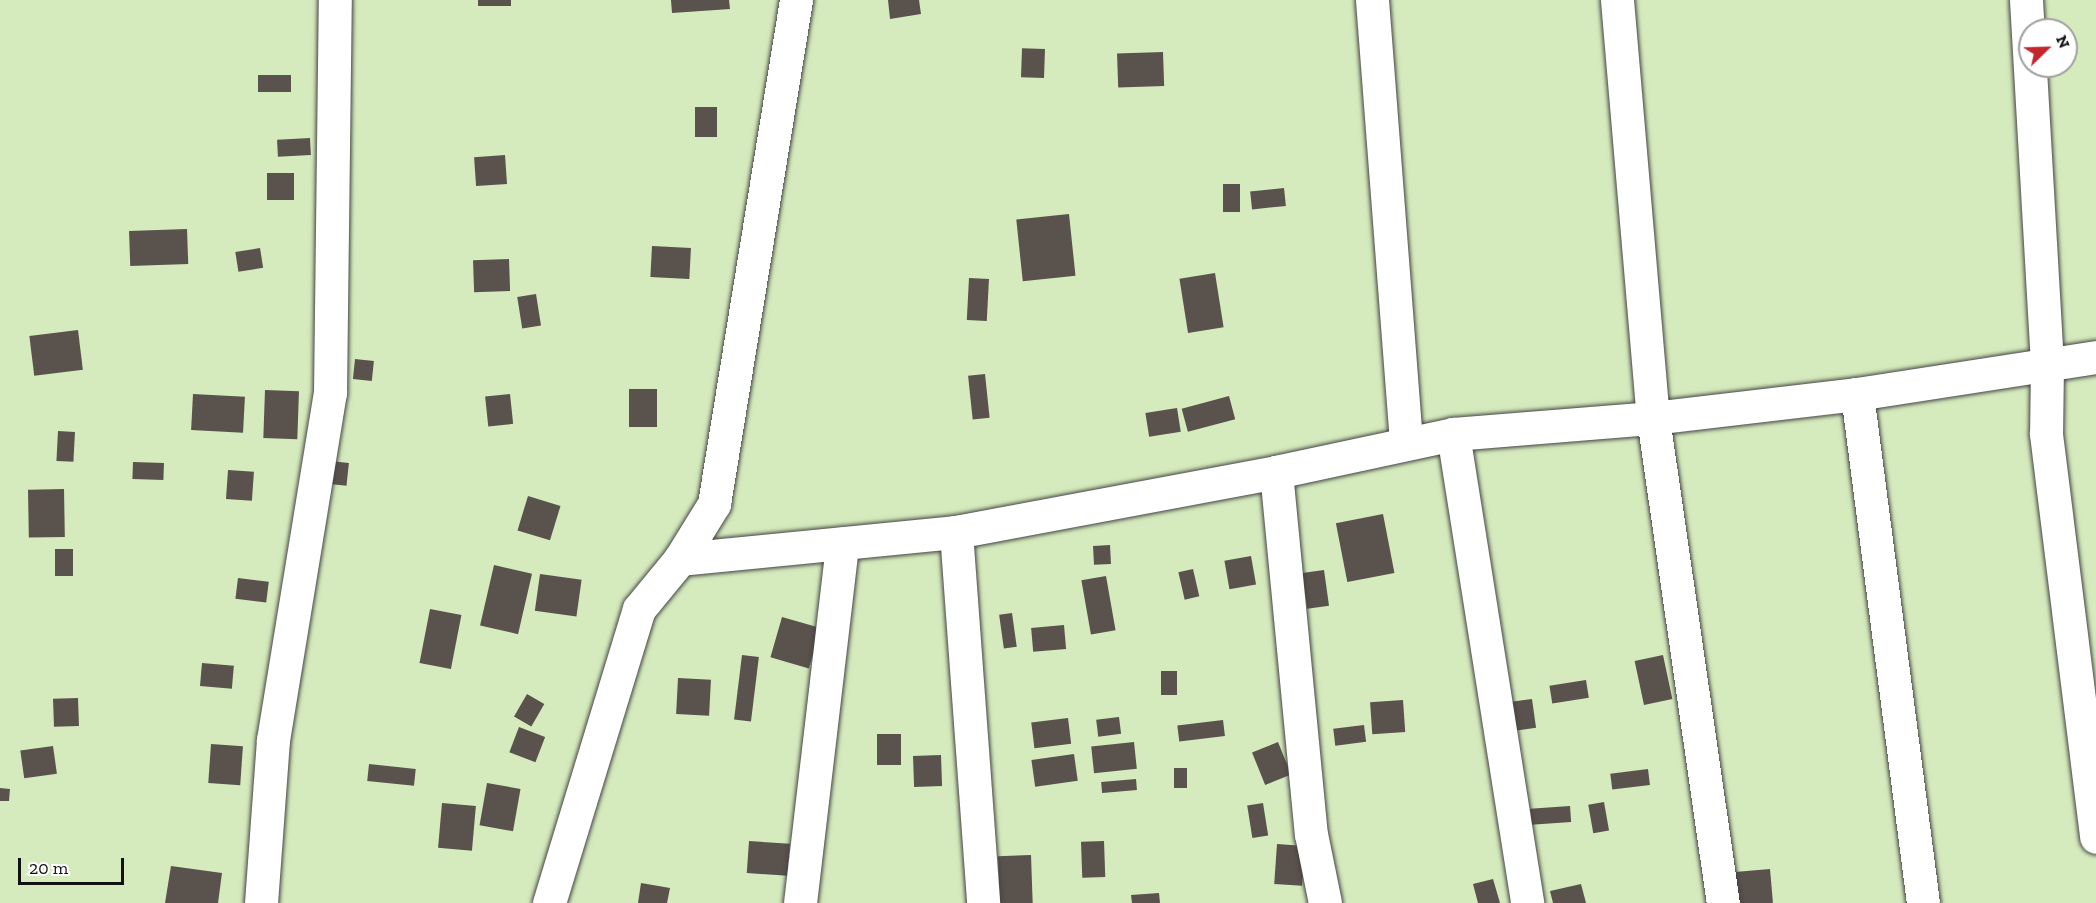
<!DOCTYPE html>
<html>
<head>
<meta charset="utf-8">
<style>
  body { margin:0 }
  #map { position:relative; width:2096px; height:903px; overflow:hidden; background:#fffdf5; font-family:"Zilla Slab",serif }
  div>[style] { position:absolute }
  [style*='--x'] { left:calc(var(--x)*1px); top:calc(var(--y)*1px); width:calc(var(--w)*1px); rotate:calc(var(--a)*1deg) }
  .green>* { inset:0; background:#d5ebbd }
  .building>* { inset:0; background:#5a524d; transform-origin:0 0 }
  .roads { filter:drop-shadow(0 0 2px #444) drop-shadow(0 0 2px #444) }
  .minor>* { height:33px; margin:-16.5px; padding:0 16.5px; transform-origin:16.5px; border-radius:16.5px; background:#fff }
  span { translate:-50% -50%; white-space:nowrap; text-align:center; line-height:1.15; -webkit-text-stroke:6px #fff; paint-order:stroke }
  .north { position:absolute; left:2018px; top:18px; width:60px; height:60px; box-sizing:border-box; background:#fff; border:2px solid #a0a0a0; border-radius:50%; rotate:67deg; font-size:16px; font-weight:700; line-height:24px; text-align:center; color:#111 }
  .north::after { content:''; display:block; margin:auto; width:21px; height:27px; background:#c4262e; clip-path:polygon(50% 0,100% 100%,50% 72%,0 100%) }
  .scale { position:absolute; left:18px; top:858px; width:106px; height:27px; box-sizing:border-box; border:3px solid #111; border-top:0; padding-left:8px; font-size:18px; line-height:21px; white-space:nowrap; color:#111; -webkit-text-stroke:4px #fff; paint-order:stroke }
</style>
</head>
<body>
<div id="map">
  <div class="green">
    <i style="clip-path:polygon(evenodd,0 0,2096px 0,2096px 903px,0 903px,0 0,2030px 30px,2066px 30px,2066px 66px,2030px 66px,2030px 30px)"></i>
  </div>
  <div class="building">
    <i style="left:478px;top:0;width:33px;height:6px"></i>
    <i style="clip-path:polygon(671px 0,729px 0,730px 9px,672px 13px)"></i>
    <i style="clip-path:polygon(888px 0,919px 0,921px 14px,890px 19px)"></i>
    <i style="left:1045px;top:49px;width:29px;height:23px;rotate:92deg"></i>
    <i style="left:1163px;top:52px;width:34px;height:46px;rotate:88deg"></i>
    <i style="left:258px;top:75px;width:33px;height:17px"></i>
    <i style="left:695px;top:107px;width:22px;height:30px"></i>
    <i style="left:310px;top:138px;width:17px;height:33px;rotate:87deg"></i>
    <i style="left:505px;top:155px;width:29px;height:31px;rotate:86deg"></i>
    <i style="left:267px;top:173px;width:27px;height:27px"></i>
    <i style="left:1223px;top:184px;width:17px;height:28px"></i>
    <i style="left:1284px;top:188px;width:18px;height:34px;rotate:84deg"></i>
    <i style="left:1069px;top:214px;width:62px;height:53px;rotate:84deg"></i>
    <i style="left:187px;top:229px;width:35px;height:58px;rotate:88deg"></i>
    <i style="left:652px;top:246px;width:39px;height:31px;rotate:3deg"></i>
    <i style="left:260px;top:248px;width:20px;height:25px;rotate:81deg"></i>
    <i style="left:509px;top:259px;width:32px;height:36px;rotate:88deg"></i>
    <i style="left:1215px;top:273px;width:55px;height:36px;rotate:81deg"></i>
    <i style="left:969px;top:278px;width:20px;height:42px;rotate:3deg"></i>
    <i style="left:536px;top:294px;width:32px;height:19px;rotate:81deg"></i>
    <i style="left:78px;top:330px;width:40px;height:49px;rotate:83deg"></i>
    <i style="left:355px;top:359px;width:19px;height:20px;rotate:6deg"></i>
    <i style="left:985px;top:374px;width:44px;height:17px;rotate:84deg"></i>
    <i style="left:629px;top:389px;width:28px;height:38px"></i>
    <i style="left:265px;top:390px;width:34px;height:48px;rotate:2deg"></i>
    <i style="left:193px;top:394px;width:52px;height:36px;rotate:3deg"></i>
    <i style="left:510px;top:394px;width:30px;height:25px;rotate:84deg"></i>
    <i style="left:1229px;top:396px;width:24px;height:49px;rotate:75deg"></i>
    <i style="left:1177px;top:408px;width:24px;height:32px;rotate:81deg"></i>
    <i style="left:58px;top:431px;width:17px;height:30px;rotate:3deg"></i>
    <i style="left:330px;top:461px;width:19px;height:23px;rotate:6deg"></i>
    <i style="left:133px;top:462px;width:31px;height:17px;rotate:2deg"></i>
    <i style="left:228px;top:470px;width:26px;height:29px;rotate:4deg"></i>
    <i style="left:64px;top:489px;width:48px;height:36px;rotate:89deg"></i>
    <i style="left:528px;top:496px;width:34px;height:36px;rotate:17deg"></i>
    <i style="left:1383px;top:514px;width:60px;height:48px;rotate:79deg"></i>
    <i style="left:1110px;top:545px;width:19px;height:17px;rotate:87deg"></i>
    <i style="left:55px;top:549px;width:18px;height:27px"></i>
    <i style="left:1251px;top:556px;width:29px;height:27px;rotate:80deg"></i>
    <i style="left:494px;top:565px;width:39px;height:62px;rotate:13deg"></i>
    <i style="left:1193px;top:569px;width:28px;height:15px;rotate:77deg"></i>
    <i style="left:1324px;top:570px;width:36px;height:22px;rotate:82deg"></i>
    <i style="left:540px;top:574px;width:42px;height:37px;rotate:8deg"></i>
    <i style="left:1106px;top:576px;width:55px;height:25px;rotate:80deg"></i>
    <i style="left:238px;top:578px;width:31px;height:21px;rotate:7deg"></i>
    <i style="left:430px;top:609px;width:32px;height:55px;rotate:11deg"></i>
    <i style="left:1012px;top:613px;width:34px;height:13px;rotate:82deg"></i>
    <i style="left:782px;top:617px;width:40px;height:42px;rotate:16deg"></i>
    <i style="left:1064px;top:625px;width:24px;height:33px;rotate:85deg"></i>
    <i style="left:742px;top:655px;width:17px;height:65px;rotate:7deg"></i>
    <i style="left:1663px;top:655px;width:45px;height:29px;rotate:78deg"></i>
    <i style="left:202px;top:663px;width:32px;height:23px;rotate:5deg"></i>
    <i style="left:1161px;top:671px;width:16px;height:24px"></i>
    <i style="left:678px;top:678px;width:33px;height:36px;rotate:3deg"></i>
    <i style="left:1586px;top:680px;width:18px;height:37px;rotate:81deg"></i>
    <i style="left:527px;top:694px;width:20px;height:26px;rotate:30deg"></i>
    <i style="left:78px;top:698px;width:28px;height:25px;rotate:88deg"></i>
    <i style="left:1532px;top:699px;width:29px;height:26px;rotate:82deg"></i>
    <i style="left:1403px;top:700px;width:32px;height:33px;rotate:86deg"></i>
    <i style="left:1119px;top:717px;width:17px;height:23px;rotate:83deg"></i>
    <i style="left:1068px;top:718px;width:26px;height:37px;rotate:83deg"></i>
    <i style="left:1223px;top:720px;width:16px;height:46px;rotate:83deg"></i>
    <i style="left:1364px;top:725px;width:17px;height:31px;rotate:83deg"></i>
    <i style="left:519px;top:727px;width:28px;height:27px;rotate:21deg"></i>
    <i style="left:877px;top:734px;width:24px;height:31px"></i>
    <i style="left:1134px;top:742px;width:27px;height:43px;rotate:84deg"></i>
    <i style="left:1278px;top:742px;width:35px;height:28px;rotate:68deg"></i>
    <i style="left:211px;top:744px;width:32px;height:39px;rotate:4deg"></i>
    <i style="left:53px;top:746px;width:28px;height:33px;rotate:82deg"></i>
    <i style="left:1074px;top:754px;width:27px;height:43px;rotate:82deg"></i>
    <i style="left:941px;top:755px;width:31px;height:28px;rotate:88deg"></i>
    <i style="left:369px;top:764px;width:47px;height:17px;rotate:6deg"></i>
    <i style="left:1174px;top:768px;width:13px;height:20px"></i>
    <i style="left:1648px;top:769px;width:16px;height:38px;rotate:83deg"></i>
    <i style="left:1136px;top:779px;width:11px;height:35px;rotate:85deg"></i>
    <i style="left:487px;top:783px;width:34px;height:43px;rotate:10deg"></i>
    <i style="clip-path:polygon(0 788px,10px 789px,9px 801px,0 801px)"></i>
    <i style="left:1604px;top:802px;width:29px;height:16px;rotate:80deg"></i>
    <i style="left:442px;top:803px;width:34px;height:45px;rotate:5deg"></i>
    <i style="left:1263px;top:803px;width:33px;height:16px;rotate:81deg"></i>
    <i style="left:1570px;top:806px;width:16px;height:40px;rotate:86deg"></i>
    <i style="left:749px;top:841px;width:41px;height:32px;rotate:4deg"></i>
    <i style="left:1104px;top:841px;width:36px;height:23px;rotate:88deg"></i>
    <i style="left:1277px;top:844px;width:28px;height:40px;rotate:4deg"></i>
    <i style="left:1031px;top:855px;width:48px;height:33px;rotate:88deg"></i>
    <i style="clip-path:polygon(171px 866px,222px 873px,218px 903px,165px 903px)"></i>
    <i style="left:1770px;top:869px;width:34px;height:35px;rotate:85deg"></i>
    <i style="clip-path:polygon(1493px 879px,1500px 903px,1478px 903px,1473px 884px)"></i>
    <i style="clip-path:polygon(641px 883px,670px 888px,667px 903px,638px 903px)"></i>
    <i style="clip-path:polygon(1581px 884px,1586px 903px,1553px 903px,1550px 891px)"></i>
    <i style="clip-path:polygon(1159px 893px,1160px 903px,1132px 903px,1131px 895px)"></i>
  </div>
  <div class="roads">
    <div class="minor">
      <i style="--x:1372;--y:0;--w:443;--a:85.6"></i>
      <i style="--x:1617;--y:0;--w:420;--a:85.1"></i>
      <i style="--x:1653;--y:418;--w:490;--a:81.8"></i>
      <i style="--x:2026;--y:0;--w:367;--a:86.7"></i>
      <i style="--x:2047;--y:366;--w:68;--a:90.8"></i>
      <i style="--x:2046;--y:434;--w:406;--a:82.9"></i>
      <i style="--x:1857;--y:394;--w:513;--a:82.61"></i>
      <i style="--x:1453;--y:434;--w:475;--a:81"></i>
      <i style="--x:1276;--y:472;--w:364;--a:84.5"></i>
      <i style="--x:1311;--y:834;--w:70;--a:78.5"></i>
      <i style="--x:956;--y:532;--w:372;--a:85.8"></i>
      <i style="--x:680;--y:559;--w:65;--a:-58.3"></i>
      <i style="--x:714;--y:504;--w:511;--a:-80.76"></i>
      <i style="--x:261;--y:903;--w:163;--a:-85.8"></i>
      <i style="--x:273;--y:740;--w:352;--a:-80.7"></i>
      <i style="--x:330;--y:393;--w:393;--a:-89.3"></i>
      <i style="--x:549;--y:903;--w:307;--a:-73"></i>
      <i style="--x:639;--y:609;--w:65;--a:-50.6"></i>
      <i style="--x:680;--y:559;--w:277;--a:-5.6"></i>
      <i style="--x:956;--y:532;--w:326;--a:-10.6"></i>
      <i style="--x:1276;--y:472;--w:181;--a:-12.1"></i>
      <i style="--x:1453;--y:434;--w:201;--a:-4.6"></i>
      <i style="--x:1653;--y:418;--w:205;--a:-6.7"></i>
      <i style="--x:1857;--y:394;--w:242;--a:-8.8"></i>
      <i style="--x:800;--y:903;--w:362;--a:-83.3"></i>
    </div>
  </div>
  <div class="north">N</div>
  <div class="scale">20 m</div>
</div>
</body>
</html>
